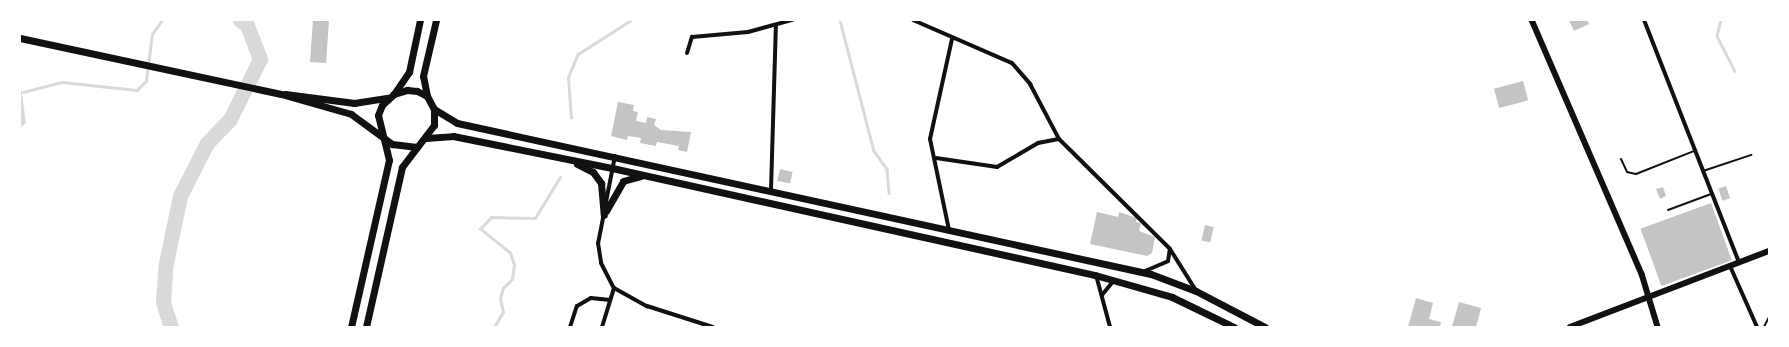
<!DOCTYPE html>
<html>
<head>
<meta charset="utf-8">
<style>
  body { margin:0 }
  #map { position:relative; width:1789px; height:347px; overflow:hidden; background:#fff; font-family:"Times New Roman",serif }
  div>[style] { position:absolute }
  [style*='--x'] { left:calc(var(--x)*1px); top:calc(var(--y)*1px); width:calc(var(--w)*1px); rotate:calc(var(--a)*1deg) }
  .water>* { inset:0; background:#d9d9d9 }
  .stream>* { height:2.5px; margin:-1.25px; padding:0 1.25px; transform-origin:1.25px; border-radius:1.25px; background:#d9d9d9 }
  .river>* { height:15px; margin:-7.5px; padding:0 7.5px; transform-origin:7.5px; border-radius:7.5px; background:#d9d9d9 }
  .building>* { inset:0; background:#c4c4c4; transform-origin:0 0 }
  .path>* { height:1.5px; margin:-0.75px; padding:0 0.75px; transform-origin:0.75px; border-radius:0.75px; background:#111 }
  .service>* { height:2px; margin:-1px; padding:0 1px; transform-origin:1px; border-radius:1px; background:#111 }
  .minor>* { height:4px; margin:-2px; padding:0 2px; transform-origin:2px; border-radius:2px; background:#111 }
  .tertiary>* { height:5.5px; margin:-2.75px; padding:0 2.75px; transform-origin:2.75px; border-radius:2.75px; background:#111 }
  .primary>* { height:7px; margin:-3.5px; padding:0 3.5px; transform-origin:3.5px; border-radius:3.5px; background:#111 }
  .trunk>* { height:7px; margin:-3.5px; padding:0 3.5px; transform-origin:3.5px; border-radius:3.5px; background:#111 }
  span { translate:-50% -50%; white-space:nowrap; text-align:center; line-height:1.15; -webkit-text-stroke:3.5px #fff; paint-order:stroke }
  .frame { position:absolute; inset:0; border:21px solid #fff; pointer-events:none }
</style>
</head>
<body>
<div id="map">
  <div class="water">
    <i style="clip-path:polygon(20px 79px,26px 123px,20px 128px)"></i>
  </div>
  <div class="stream">
    <i style="--x:840;--y:20;--w:135;--a:75.5"></i>
    <i style="--x:874;--y:151;--w:22;--a:54"></i>
    <i style="--x:887;--y:169;--w:24;--a:85"></i>
    <i style="--x:1721;--y:20;--w:16;--a:104"></i>
    <i style="--x:1717;--y:36;--w:39;--a:63"></i>
    <i style="--x:23;--y:92;--w:40;--a:-14.4"></i>
    <i style="--x:62;--y:82;--w:75;--a:6.1"></i>
    <i style="--x:137;--y:90;--w:13;--a:-45"></i>
    <i style="--x:146;--y:81;--w:47;--a:-82.7"></i>
    <i style="--x:152;--y:34;--w:17;--a:-54"></i>
    <i style="--x:571;--y:118;--w:41;--a:-94.2"></i>
    <i style="--x:568;--y:77;--w:25;--a:-67"></i>
    <i style="--x:578;--y:54;--w:63;--a:-32.7"></i>
    <i style="--x:494;--y:327;--w:17;--a:-59"></i>
    <i style="--x:503;--y:312;--w:13;--a:-103"></i>
    <i style="--x:500;--y:299;--w:11;--a:-75"></i>
    <i style="--x:503;--y:288;--w:13;--a:-45"></i>
    <i style="--x:512;--y:279;--w:14;--a:-82"></i>
    <i style="--x:514;--y:265;--w:13;--a:-108"></i>
    <i style="--x:510;--y:253;--w:38;--a:-141"></i>
    <i style="--x:480;--y:229;--w:16;--a:-47"></i>
    <i style="--x:491;--y:217;--w:44;--a:1.3"></i>
    <i style="--x:535;--y:218;--w:48;--a:-58.6"></i>
  </div>
  <div class="river">
    <i style="--x:171;--y:327;--w:26;--a:-108"></i>
    <i style="--x:163;--y:302;--w:39;--a:-86"></i>
    <i style="--x:166;--y:263;--w:68;--a:-78.2"></i>
    <i style="--x:180;--y:196;--w:59;--a:-63"></i>
    <i style="--x:207;--y:143;--w:33;--a:-46"></i>
    <i style="--x:230;--y:119;--w:67;--a:-63.4"></i>
    <i style="--x:260;--y:59;--w:36;--a:-111"></i>
    <i style="--x:247;--y:25;--w:9;--a:-144"></i>
  </div>
  <div class="building">
    <i style="left:313px;top:20px;width:16px;height:42px;rotate:4deg"></i>
    <i style="clip-path:polygon(1569px 20px,1587px 20px,1589px 24px,1574px 31px)"></i>
    <i style="left:1523px;top:81px;width:20px;height:30px;rotate:75deg"></i>
    <i style="clip-path:polygon(618px 102px,634px 105px,633px 111px,638px 112px,636px 121px,646px 123px,647px 117px,656px 119px,654px 125px,661px 130px,691px 132px,687px 152px,678px 150px,679px 146px,657px 142px,656px 146px,640px 143px,641px 138px,628px 136px,627px 140px,611px 136px)"></i>
    <i style="left:780px;top:169px;width:13px;height:12px;rotate:13deg"></i>
    <i style="left:1726px;top:186px;width:13px;height:8px;rotate:72deg"></i>
    <i style="clip-path:polygon(1663px 187px,1666px 196px,1660px 199px,1656px 189px)"></i>
    <i style="left:1711px;top:203px;width:61px;height:75px;rotate:70deg"></i>
    <i style="clip-path:polygon(1097px 212px,1118px 217px,1119px 212px,1137px 218px,1136px 222px,1141px 223px,1139px 231px,1155px 237px,1152px 253px,1147px 256px,1090px 244px)"></i>
    <i style="left:1205px;top:225px;width:9px;height:16px;rotate:13deg"></i>
    <i style="clip-path:polygon(1416px 298px,1433px 303px,1429px 319px,1441px 322px,1440px 327px,1408px 327px)"></i>
    <i style="clip-path:polygon(1459px 302px,1481px 308px,1476px 327px,1452px 327px)"></i>
  </div>
  <div class="path">
    <i style="--x:1764;--y:327;--w:11;--a:-63"></i>
  </div>
  <div class="service">
    <i style="--x:1621;--y:159;--w:14;--a:65"></i>
    <i style="--x:1627;--y:172;--w:9;--a:13"></i>
    <i style="--x:1636;--y:174;--w:62;--a:-21.6"></i>
    <i style="--x:1703;--y:171;--w:51;--a:-18.4"></i>
    <i style="--x:1668;--y:210;--w:46;--a:-20.4"></i>
  </div>
  <div class="minor">
    <i style="--x:913;--y:20;--w:108;--a:23.5"></i>
    <i style="--x:1012;--y:63;--w:28;--a:49"></i>
    <i style="--x:1030;--y:84;--w:62;--a:62.2"></i>
    <i style="--x:1059;--y:139;--w:156;--a:44.7"></i>
    <i style="--x:1170;--y:249;--w:47;--a:58"></i>
    <i style="--x:1644;--y:20;--w:261;--a:68.6"></i>
    <i style="--x:687;--y:53;--w:17;--a:-73"></i>
    <i style="--x:692;--y:37;--w:56;--a:-5.1"></i>
    <i style="--x:748;--y:32;--w:46;--a:-15.3"></i>
    <i style="--x:936;--y:158;--w:62;--a:8.4"></i>
    <i style="--x:997;--y:167;--w:48;--a:-30.3"></i>
    <i style="--x:1038;--y:143;--w:21;--a:-11"></i>
    <i style="--x:771;--y:190;--w:164;--a:-88.3"></i>
    <i style="--x:605;--y:207;--w:52;--a:-78.9"></i>
    <i style="--x:604;--y:213;--w:31;--a:101"></i>
    <i style="--x:598;--y:243;--w:20;--a:81"></i>
    <i style="--x:601;--y:263;--w:28;--a:63"></i>
    <i style="--x:614;--y:288;--w:38;--a:29"></i>
    <i style="--x:647;--y:306;--w:69;--a:17.7"></i>
    <i style="--x:949;--y:230;--w:93;--a:-101.8"></i>
    <i style="--x:930;--y:139;--w:102;--a:-77.6"></i>
    <i style="--x:1730;--y:266;--w:67;--a:66.1"></i>
    <i style="--x:1145;--y:271;--w:25;--a:-23"></i>
    <i style="--x:1168;--y:261;--w:12;--a:-81"></i>
    <i style="--x:1096;--y:275;--w:54;--a:74.9"></i>
    <i style="--x:1102;--y:295;--w:19;--a:-51"></i>
    <i style="--x:570;--y:327;--w:22;--a:-72"></i>
    <i style="--x:577;--y:306;--w:16;--a:-30"></i>
    <i style="--x:591;--y:298;--w:19;--a:6"></i>
    <i style="--x:602;--y:327;--w:41;--a:-72.9"></i>
  </div>
  <div class="tertiary">
    <i style="--x:1532;--y:20;--w:277;--a:66.6"></i>
    <i style="--x:1642;--y:274;--w:55;--a:73.2"></i>
    <i style="--x:1570;--y:327;--w:213;--a:-20.9"></i>
  </div>
  <div class="primary">
    <i style="--x:434;--y:109;--w:27;--a:31"></i>
    <i style="--x:457;--y:123;--w:710;--a:12.28"></i>
    <i style="--x:1151;--y:274;--w:48;--a:20.7"></i>
    <i style="--x:1196;--y:291;--w:78;--a:27.6"></i>
    <i style="--x:426;--y:138;--w:27;--a:-4"></i>
    <i style="--x:453;--y:136;--w:162;--a:11.4"></i>
    <i style="--x:612;--y:168;--w:495;--a:12.5"></i>
    <i style="--x:1095;--y:275;--w:80;--a:15.9"></i>
    <i style="--x:1172;--y:297;--w:69;--a:25.8"></i>
    <i style="--x:577;--y:164;--w:18;--a:27"></i>
    <i style="--x:593;--y:172;--w:14;--a:54"></i>
    <i style="--x:601;--y:183;--w:32;--a:85"></i>
    <i style="--x:606;--y:211;--w:34;--a:-60"></i>
    <i style="--x:623;--y:181;--w:19;--a:-16"></i>
  </div>
  <div class="trunk">
    <i style="--x:20;--y:38;--w:267;--a:12.1"></i>
    <i style="--x:281;--y:94;--w:73;--a:15.9"></i>
    <i style="--x:351;--y:114;--w:51;--a:36.2"></i>
    <i style="--x:392;--y:144;--w:25;--a:7"></i>
    <i style="--x:285;--y:94;--w:70;--a:7.4"></i>
    <i style="--x:354;--y:103;--w:33;--a:-9"></i>
    <i style="--x:394;--y:94;--w:27;--a:-56"></i>
    <i style="--x:409;--y:72;--w:53;--a:-78.1"></i>
    <i style="--x:427;--y:96;--w:20;--a:-101"></i>
    <i style="--x:423;--y:76;--w:57;--a:-76.9"></i>
    <i style="--x:351;--y:327;--w:171;--a:-77.2"></i>
    <i style="--x:389;--y:160;--w:46;--a:-103.7"></i>
    <i style="--x:378;--y:115;--w:11;--a:-68"></i>
    <i style="--x:382;--y:105;--w:16;--a:-43"></i>
    <i style="--x:394;--y:94;--w:14;--a:-17"></i>
    <i style="--x:407;--y:90;--w:10;--a:6"></i>
    <i style="--x:417;--y:91;--w:11;--a:27"></i>
    <i style="--x:427;--y:96;--w:15;--a:62"></i>
    <i style="--x:434;--y:109;--w:16;--a:90"></i>
    <i style="--x:434;--y:125;--w:53;--a:127.3"></i>
    <i style="--x:402;--y:167;--w:164;--a:102.7"></i>
  </div>
  <div class="frame"></div>
</div>
</body>
</html>
